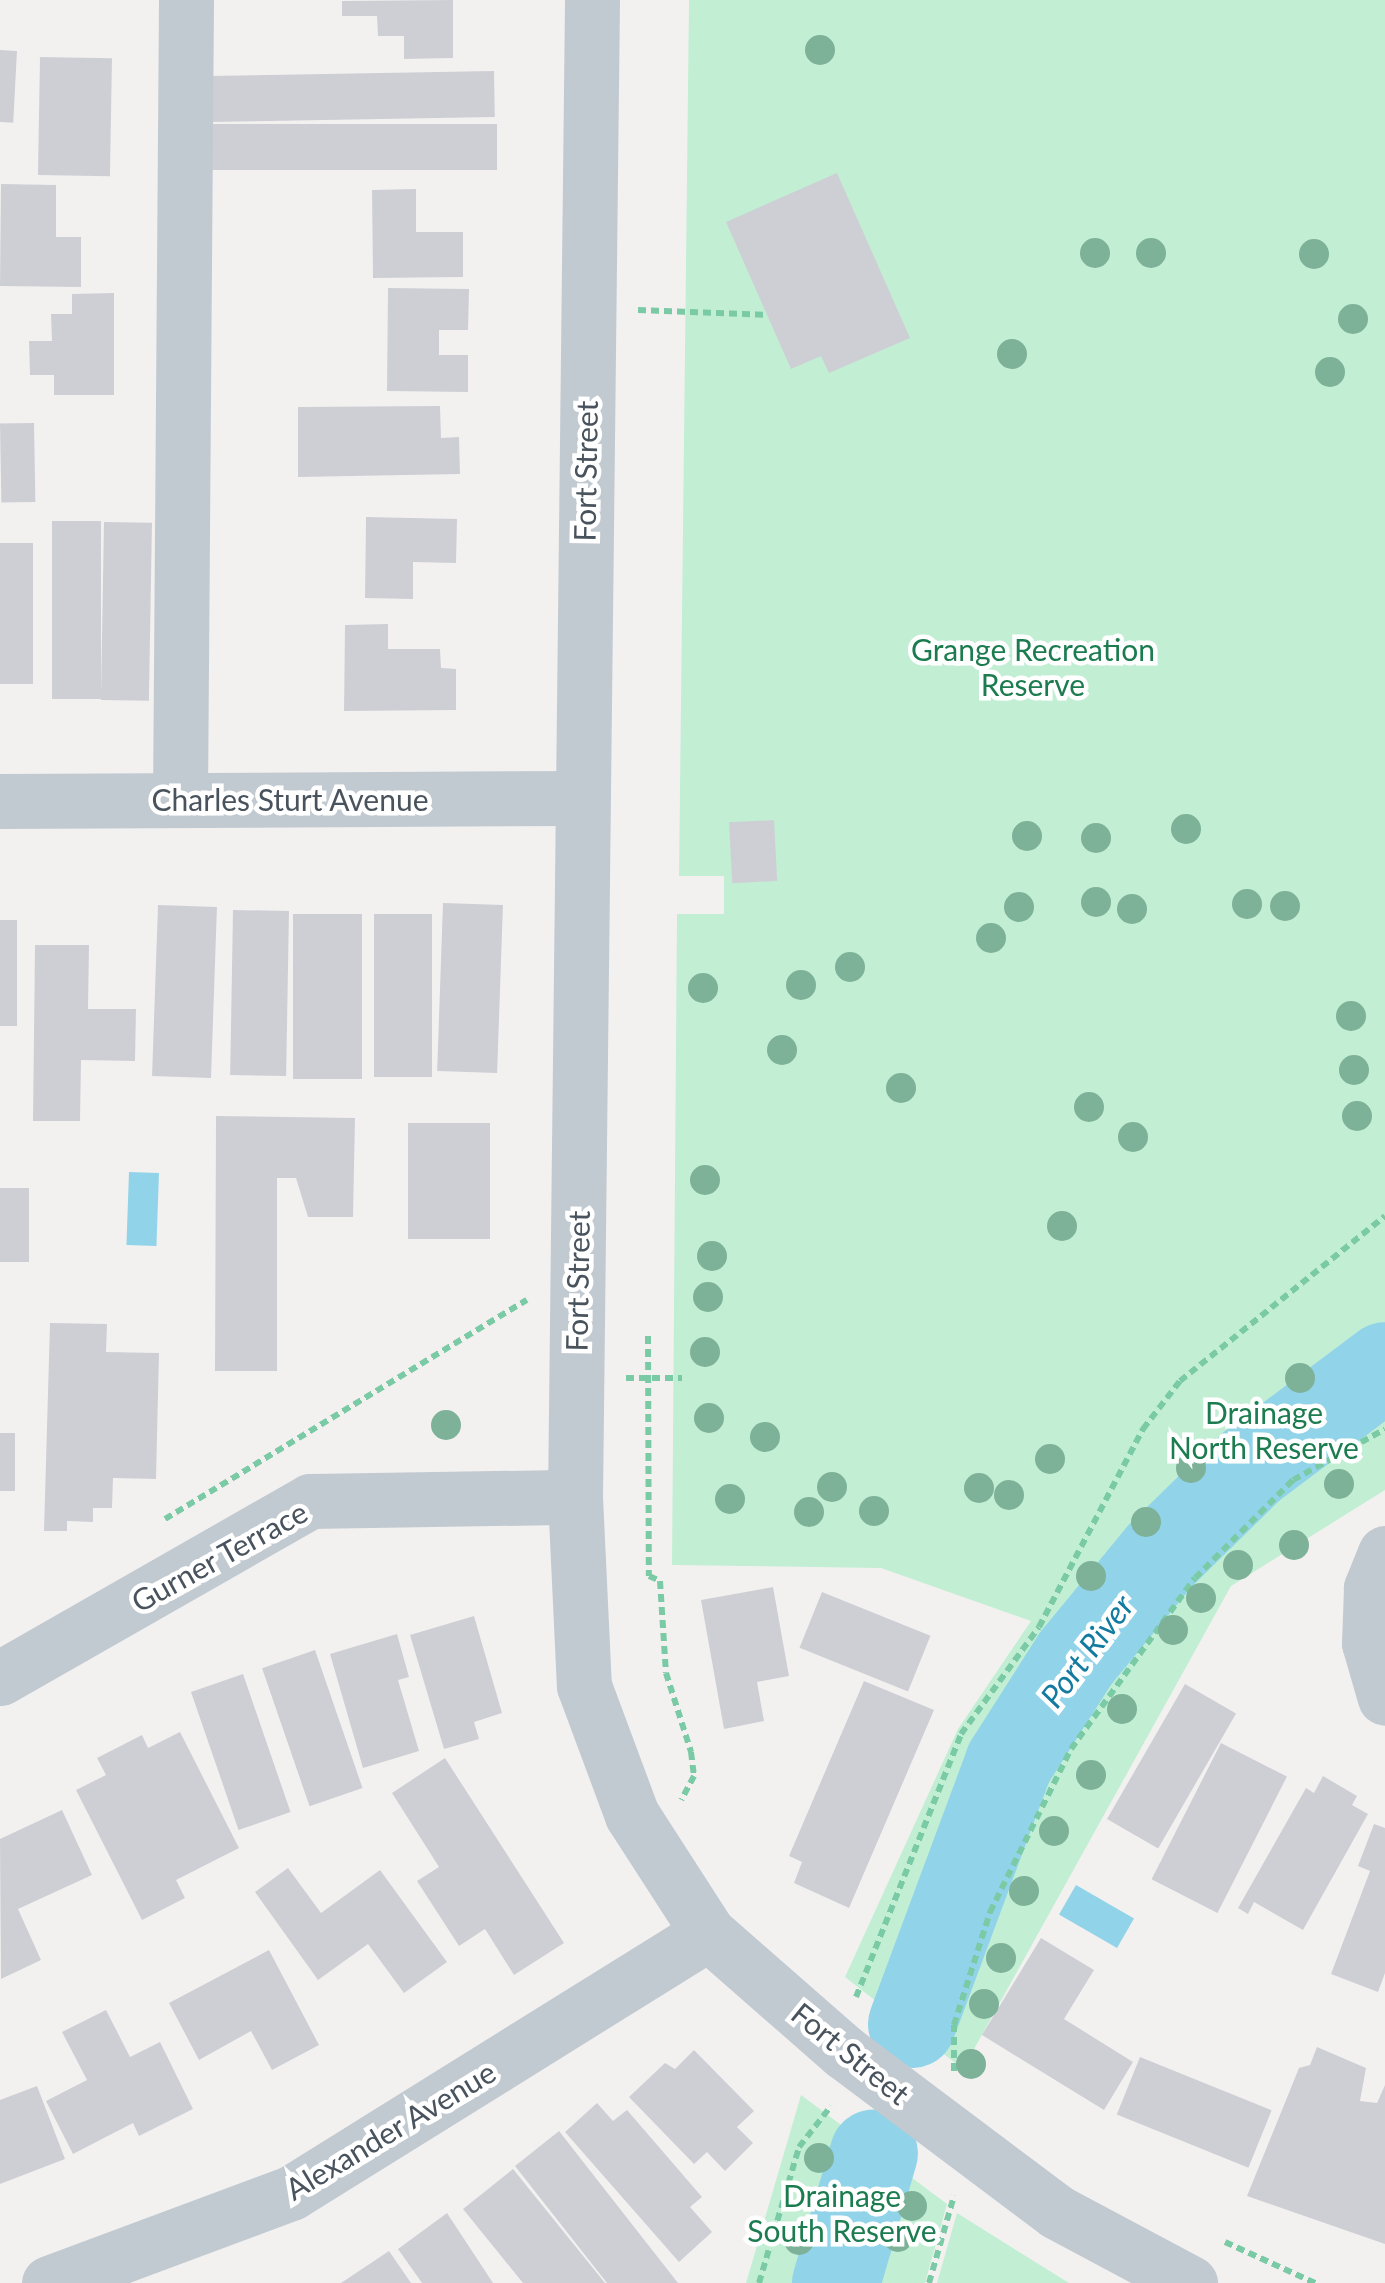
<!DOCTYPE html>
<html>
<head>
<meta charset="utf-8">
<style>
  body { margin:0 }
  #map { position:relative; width:1385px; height:2283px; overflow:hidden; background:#f3f1f0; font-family:Lato,sans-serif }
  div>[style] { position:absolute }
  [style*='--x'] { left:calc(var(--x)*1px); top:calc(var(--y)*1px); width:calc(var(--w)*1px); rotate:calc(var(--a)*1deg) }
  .green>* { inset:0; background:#c2eed4 }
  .water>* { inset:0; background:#91d3e8; transform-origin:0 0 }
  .river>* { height:88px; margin:-44px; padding:0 44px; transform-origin:44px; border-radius:44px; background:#91d3e8 }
  .building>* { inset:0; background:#cecfd5; transform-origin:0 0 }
  .path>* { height:6px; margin-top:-3px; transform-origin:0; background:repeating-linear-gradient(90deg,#7bcaa6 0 8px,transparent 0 13px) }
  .minor>* { height:55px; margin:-27.5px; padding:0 27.5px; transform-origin:27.5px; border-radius:27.5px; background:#c2cad1 }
  .trees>* { width:30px; height:30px; margin:-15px; border-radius:50%; background:#7db198 }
  span { translate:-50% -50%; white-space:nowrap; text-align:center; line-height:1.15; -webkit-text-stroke:9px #fff; paint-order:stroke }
  .street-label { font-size:30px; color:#49535d }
  .park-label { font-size:30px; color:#1c7c50 }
  .water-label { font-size:32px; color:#137b9f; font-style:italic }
</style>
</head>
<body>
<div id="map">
  <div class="green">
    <i style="clip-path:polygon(689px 0,1385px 0,1385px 1490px,1231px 1586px,963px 2069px,845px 1977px,958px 1729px,1031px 1621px,881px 1568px,672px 1565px,677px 914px,724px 914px,724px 876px,679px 876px)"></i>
    <i style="clip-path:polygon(801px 2095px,947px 2204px,925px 2283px,746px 2283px)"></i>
    <i style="clip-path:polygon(957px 2213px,1069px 2283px,937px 2283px)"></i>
  </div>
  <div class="water">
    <i style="left:129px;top:1172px;width:30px;height:73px;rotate:2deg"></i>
    <i style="left:1076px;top:1885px;width:67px;height:34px;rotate:30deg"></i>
  </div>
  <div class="river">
    <i style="--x:912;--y:2024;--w:278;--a:-69.6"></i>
    <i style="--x:1009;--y:1763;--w:125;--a:-57.5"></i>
    <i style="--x:1076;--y:1658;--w:134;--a:-50.5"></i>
    <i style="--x:1161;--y:1555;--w:127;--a:-44.4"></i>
    <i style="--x:1252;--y:1466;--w:166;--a:-36.9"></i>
    <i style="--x:836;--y:2283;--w:135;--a:-73.7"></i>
  </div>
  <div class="building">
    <i style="clip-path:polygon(453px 0,453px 58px,404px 59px,404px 36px,378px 36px,377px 16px,342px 16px,342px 1px)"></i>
    <i style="left:0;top:50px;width:17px;height:72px;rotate:3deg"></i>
    <i style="left:40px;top:57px;width:72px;height:118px;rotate:1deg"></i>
    <i style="left:494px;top:71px;width:46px;height:288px;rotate:89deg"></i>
    <i style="left:497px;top:124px;width:46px;height:288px;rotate:90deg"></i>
    <i style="clip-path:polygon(837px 173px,910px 338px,829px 373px,821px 356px,791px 369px,726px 222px)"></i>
    <i style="clip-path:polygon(1px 184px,56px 185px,56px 237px,81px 237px,81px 287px,0 286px)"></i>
    <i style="clip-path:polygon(416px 189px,416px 232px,463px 232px,463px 277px,373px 278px,372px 190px)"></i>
    <i style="clip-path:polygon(388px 288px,469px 289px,468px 330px,439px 330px,439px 355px,468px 355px,468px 392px,387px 391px)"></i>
    <i style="clip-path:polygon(114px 293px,114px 395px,54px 395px,54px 375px,30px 375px,29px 341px,52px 341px,51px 314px,72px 314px,72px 294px)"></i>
    <i style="clip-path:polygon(440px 406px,441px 438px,459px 437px,460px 474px,298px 477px,298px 407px)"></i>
    <i style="left:34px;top:423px;width:79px;height:34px;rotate:89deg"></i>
    <i style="clip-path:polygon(366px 517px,457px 519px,456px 563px,413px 562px,413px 599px,365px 598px)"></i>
    <i style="left:52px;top:521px;width:49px;height:178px"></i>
    <i style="left:104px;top:522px;width:48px;height:178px;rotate:1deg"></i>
    <i style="left:0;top:543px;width:33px;height:141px"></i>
    <i style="clip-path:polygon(388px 624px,388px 649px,440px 649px,441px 668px,456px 669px,456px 710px,344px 711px,345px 625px)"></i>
    <i style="left:774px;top:820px;width:61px;height:45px;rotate:87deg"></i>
    <i style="left:443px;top:903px;width:60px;height:168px;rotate:2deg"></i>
    <i style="left:158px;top:905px;width:59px;height:171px;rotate:2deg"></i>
    <i style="left:233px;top:910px;width:56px;height:165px;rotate:1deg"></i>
    <i style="left:293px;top:914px;width:69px;height:165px"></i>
    <i style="left:374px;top:914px;width:58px;height:163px"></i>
    <i style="left:0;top:920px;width:17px;height:106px"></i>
    <i style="clip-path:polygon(35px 945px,89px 945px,88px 1009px,136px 1009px,135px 1061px,81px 1060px,80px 1121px,33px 1121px)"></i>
    <i style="clip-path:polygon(216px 1116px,355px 1118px,353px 1217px,308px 1217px,296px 1178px,277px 1178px,277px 1371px,215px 1371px)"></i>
    <i style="left:408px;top:1123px;width:82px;height:116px"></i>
    <i style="left:0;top:1188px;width:29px;height:74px"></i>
    <i style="clip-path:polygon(50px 1323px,107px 1324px,106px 1352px,159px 1353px,156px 1479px,113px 1478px,112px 1508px,93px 1508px,93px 1522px,67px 1521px,67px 1531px,44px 1531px)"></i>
    <i style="left:0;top:1433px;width:15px;height:58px"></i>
    <i style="clip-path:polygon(773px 1587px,789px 1676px,757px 1682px,764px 1721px,724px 1729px,701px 1600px)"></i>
    <i style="left:822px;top:1592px;width:117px;height:60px;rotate:22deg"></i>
    <i style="clip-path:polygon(474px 1616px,502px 1713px,474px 1722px,479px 1739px,444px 1749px,410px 1635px)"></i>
    <i style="clip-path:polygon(397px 1634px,409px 1677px,398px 1680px,419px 1751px,363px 1768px,330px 1654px)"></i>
    <i style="left:315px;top:1650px;width:146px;height:56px;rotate:71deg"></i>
    <i style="left:243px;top:1674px;width:146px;height:55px;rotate:71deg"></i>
    <i style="clip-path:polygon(864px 1681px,934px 1710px,849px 1908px,794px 1883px,802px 1862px,789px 1856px)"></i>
    <i style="left:1185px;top:1684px;width:59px;height:156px;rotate:30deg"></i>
    <i style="clip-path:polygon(180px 1732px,239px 1848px,176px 1880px,185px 1898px,142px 1920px,76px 1790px,106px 1775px,97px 1758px,142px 1735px,148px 1748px)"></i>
    <i style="left:1221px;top:1743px;width:74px;height:153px;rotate:27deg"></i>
    <i style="clip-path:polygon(445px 1758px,564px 1943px,514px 1975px,485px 1929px,459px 1946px,417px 1881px,439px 1867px,392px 1793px)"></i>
    <i style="clip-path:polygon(1323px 1776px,1357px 1796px,1352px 1805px,1368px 1814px,1303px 1930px,1254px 1902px,1248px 1914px,1238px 1908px,1306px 1788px,1314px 1793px)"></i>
    <i style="clip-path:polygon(62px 1810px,92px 1875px,18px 1909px,41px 1960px,1px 1979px,0 1839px)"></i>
    <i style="clip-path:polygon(1374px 1824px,1385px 1828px,1385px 1973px,1378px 1992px,1331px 1974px,1370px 1871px,1358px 1866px)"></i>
    <i style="clip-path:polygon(288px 1868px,321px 1913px,380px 1870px,447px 1962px,404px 1993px,368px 1944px,318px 1980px,255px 1892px)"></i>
    <i style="clip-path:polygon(1041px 1938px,1094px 1970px,1064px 2019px,1133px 2062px,1104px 2110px,982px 2035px)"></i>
    <i style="clip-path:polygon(269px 1950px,319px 2045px,272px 2070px,251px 2031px,199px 2060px,169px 2003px)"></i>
    <i style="clip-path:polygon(106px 2010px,130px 2057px,160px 2042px,193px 2109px,139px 2136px,133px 2123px,73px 2154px,46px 2101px,87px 2080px,62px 2032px)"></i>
    <i style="clip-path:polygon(1317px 2047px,1366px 2068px,1360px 2101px,1377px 2103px,1385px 2085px,1385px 2244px,1247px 2196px,1299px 2068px,1310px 2065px)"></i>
    <i style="clip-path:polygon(694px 2050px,754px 2111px,737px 2127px,753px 2143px,725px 2171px,707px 2152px,694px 2164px,629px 2097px,665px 2063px,675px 2069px)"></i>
    <i style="left:1140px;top:2057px;width:142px;height:62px;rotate:22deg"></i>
    <i style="clip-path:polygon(37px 2086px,65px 2159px,0 2184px,0 2100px)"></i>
    <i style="clip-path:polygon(597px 2103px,613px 2121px,627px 2110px,702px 2197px,690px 2207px,712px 2232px,679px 2262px,565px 2132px)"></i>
    <i style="clip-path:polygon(559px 2131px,678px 2283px,607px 2283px,515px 2166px)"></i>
    <i style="clip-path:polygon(513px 2169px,605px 2283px,523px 2283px,463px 2209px)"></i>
    <i style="clip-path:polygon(447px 2213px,493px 2283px,422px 2283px,398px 2249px)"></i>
    <i style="clip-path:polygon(389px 2251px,411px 2283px,341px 2283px)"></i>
  </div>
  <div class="path">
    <i style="--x:638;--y:310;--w:128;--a:2.2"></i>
    <i style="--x:648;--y:1336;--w:240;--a:89.8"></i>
    <i style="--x:649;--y:1576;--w:12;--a:24"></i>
    <i style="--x:660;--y:1581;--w:92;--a:86.3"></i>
    <i style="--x:666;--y:1673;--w:83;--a:72.4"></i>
    <i style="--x:691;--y:1752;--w:24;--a:83"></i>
    <i style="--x:694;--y:1776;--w:27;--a:118"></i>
    <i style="--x:626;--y:1378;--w:56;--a:0"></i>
    <i style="--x:165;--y:1519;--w:423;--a:-31.2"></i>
    <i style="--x:856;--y:1997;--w:283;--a:-68.2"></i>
    <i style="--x:961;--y:1734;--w:132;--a:-53.9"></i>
    <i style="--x:1039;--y:1627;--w:224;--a:-62.3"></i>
    <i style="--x:1143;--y:1429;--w:61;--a:-52.4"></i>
    <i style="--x:1180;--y:1381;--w:263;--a:-38.8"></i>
    <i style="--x:954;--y:2071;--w:46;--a:-90"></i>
    <i style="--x:954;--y:2025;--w:119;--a:-72.3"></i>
    <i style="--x:990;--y:1912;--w:182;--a:-63.6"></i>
    <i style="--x:1071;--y:1749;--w:211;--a:-54.1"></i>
    <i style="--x:1195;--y:1578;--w:139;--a:-45"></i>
    <i style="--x:1293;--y:1480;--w:105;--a:-29"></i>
    <i style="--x:1225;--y:2242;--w:99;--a:24.5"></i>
    <i style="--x:759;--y:2283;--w:142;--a:-73.6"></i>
    <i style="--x:799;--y:2147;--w:52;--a:-52"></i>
    <i style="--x:929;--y:2283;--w:91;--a:-74"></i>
  </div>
  <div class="minor">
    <i style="--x:592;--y:0;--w:1497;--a:90.65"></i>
    <i style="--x:575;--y:1497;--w:189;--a:87.3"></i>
    <i style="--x:584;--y:1686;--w:138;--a:69.6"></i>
    <i style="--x:632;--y:1815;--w:140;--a:57.2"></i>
    <i style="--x:708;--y:1933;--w:181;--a:41.2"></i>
    <i style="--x:844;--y:2052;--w:266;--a:36.9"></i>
    <i style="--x:1057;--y:2212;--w:151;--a:28.1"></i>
    <i style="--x:180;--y:799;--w:799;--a:-89.57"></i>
    <i style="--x:0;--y:801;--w:580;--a:-0.3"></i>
    <i style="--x:1385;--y:1553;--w:38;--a:112"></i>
    <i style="--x:1371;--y:1588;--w:55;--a:92.1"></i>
    <i style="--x:1369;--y:1643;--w:57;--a:73.8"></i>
    <i style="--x:0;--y:1678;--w:357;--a:-29.7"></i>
    <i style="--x:310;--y:1501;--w:265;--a:-0.9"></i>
    <i style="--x:49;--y:2283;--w:258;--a:-20.4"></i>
    <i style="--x:291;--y:2193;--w:491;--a:-31.9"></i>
  </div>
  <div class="trees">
    <i style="left:820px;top:50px"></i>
    <i style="left:1095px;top:253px"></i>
    <i style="left:1151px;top:253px"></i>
    <i style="left:1314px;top:254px"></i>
    <i style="left:1353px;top:319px"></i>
    <i style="left:1012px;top:354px"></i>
    <i style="left:1330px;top:372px"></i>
    <i style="left:1186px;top:829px"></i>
    <i style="left:1027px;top:836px"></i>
    <i style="left:1096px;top:838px"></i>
    <i style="left:1096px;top:902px"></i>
    <i style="left:1247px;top:904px"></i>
    <i style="left:1285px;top:906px"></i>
    <i style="left:1019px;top:907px"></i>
    <i style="left:1132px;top:909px"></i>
    <i style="left:991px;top:938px"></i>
    <i style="left:850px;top:967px"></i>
    <i style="left:801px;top:985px"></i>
    <i style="left:703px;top:988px"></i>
    <i style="left:1351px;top:1016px"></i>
    <i style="left:782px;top:1050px"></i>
    <i style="left:1354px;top:1070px"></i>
    <i style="left:901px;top:1088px"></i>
    <i style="left:1089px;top:1107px"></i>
    <i style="left:1357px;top:1116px"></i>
    <i style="left:1133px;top:1137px"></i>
    <i style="left:705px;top:1180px"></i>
    <i style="left:1062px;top:1226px"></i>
    <i style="left:712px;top:1256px"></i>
    <i style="left:708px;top:1297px"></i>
    <i style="left:705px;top:1352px"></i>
    <i style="left:1300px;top:1378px"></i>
    <i style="left:709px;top:1418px"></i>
    <i style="left:446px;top:1425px"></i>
    <i style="left:765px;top:1437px"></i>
    <i style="left:1050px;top:1459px"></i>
    <i style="left:1191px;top:1468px"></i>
    <i style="left:1339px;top:1484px"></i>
    <i style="left:832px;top:1487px"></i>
    <i style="left:979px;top:1488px"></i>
    <i style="left:1009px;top:1495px"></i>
    <i style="left:730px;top:1499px"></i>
    <i style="left:874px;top:1511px"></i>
    <i style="left:809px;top:1512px"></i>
    <i style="left:1146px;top:1522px"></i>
    <i style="left:1294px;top:1545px"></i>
    <i style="left:1238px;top:1565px"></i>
    <i style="left:1091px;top:1576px"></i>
    <i style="left:1201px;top:1598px"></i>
    <i style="left:1173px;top:1630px"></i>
    <i style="left:1122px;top:1709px"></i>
    <i style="left:1091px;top:1775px"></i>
    <i style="left:1054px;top:1831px"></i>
    <i style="left:1024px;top:1891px"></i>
    <i style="left:1001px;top:1958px"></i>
    <i style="left:984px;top:2004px"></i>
    <i style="left:971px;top:2064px"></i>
    <i style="left:819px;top:2158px"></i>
    <i style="left:912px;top:2206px"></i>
    <i style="left:898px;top:2237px"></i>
    <i style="left:799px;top:2240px"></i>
  </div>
  <div class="street-label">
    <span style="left:585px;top:471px;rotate:-89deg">Fort Street</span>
    <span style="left:290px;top:799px">Charles Sturt Avenue</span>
    <span style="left:577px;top:1281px;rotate:-89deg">Fort Street</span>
    <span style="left:219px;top:1556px;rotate:-29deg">Gurner Terrace</span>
    <span style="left:851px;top:2053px;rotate:39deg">Fort Street</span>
    <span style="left:390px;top:2130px;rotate:-31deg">Alexander Avenue</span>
  </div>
  <div class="park-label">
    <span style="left:1033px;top:666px">Grange Recreation<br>Reserve</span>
    <span style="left:1264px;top:1429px">Drainage<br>North Reserve</span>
    <span style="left:842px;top:2212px">Drainage<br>South Reserve</span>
  </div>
  <div class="water-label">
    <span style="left:1087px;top:1651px;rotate:-53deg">Port River</span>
  </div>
</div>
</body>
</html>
